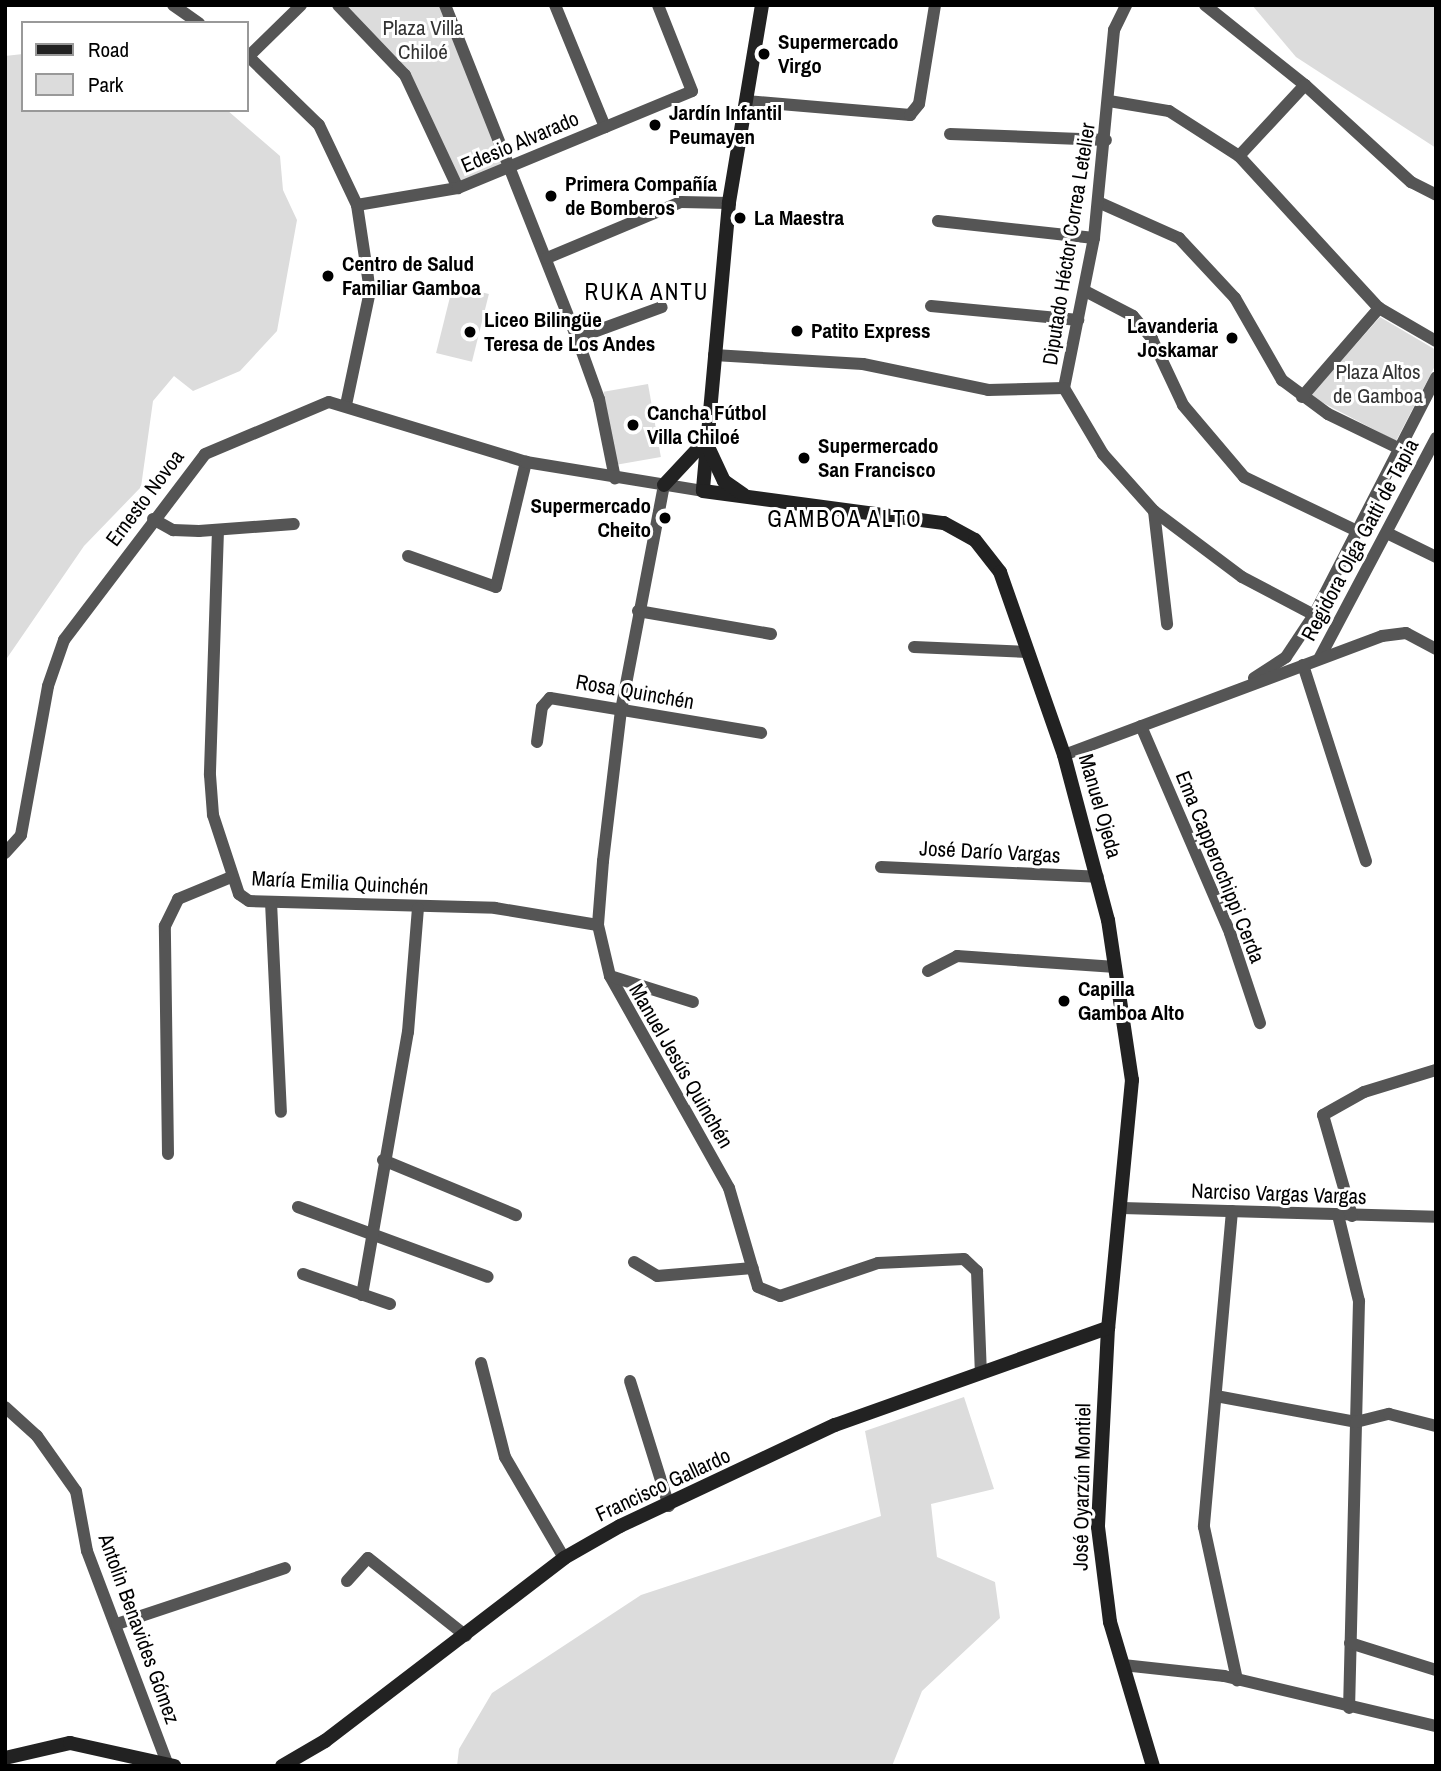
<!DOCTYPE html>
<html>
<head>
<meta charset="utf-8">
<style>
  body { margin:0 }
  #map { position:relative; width:1441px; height:1771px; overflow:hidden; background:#fff; font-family:"Archivo Narrow",sans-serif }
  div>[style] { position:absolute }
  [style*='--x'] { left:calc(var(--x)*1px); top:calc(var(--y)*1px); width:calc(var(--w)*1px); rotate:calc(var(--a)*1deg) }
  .green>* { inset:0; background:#dcdcdc; transform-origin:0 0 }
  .street>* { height:12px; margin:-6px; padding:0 6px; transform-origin:6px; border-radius:6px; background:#555 }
  .secondary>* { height:14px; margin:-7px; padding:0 7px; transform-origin:7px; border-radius:7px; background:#222 }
  .dots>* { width:19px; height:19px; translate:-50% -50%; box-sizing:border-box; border:4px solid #fff; border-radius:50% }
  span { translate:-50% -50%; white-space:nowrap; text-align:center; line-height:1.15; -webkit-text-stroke:6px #fff; paint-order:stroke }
  .park-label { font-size:21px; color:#333 }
  .poi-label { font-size:21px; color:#000; font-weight:700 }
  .left { translate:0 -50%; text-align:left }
  .right { translate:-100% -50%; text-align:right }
  .street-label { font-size:21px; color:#000 }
  .neighbourhood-label { font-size:23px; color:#000; letter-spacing:2px }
  .frame { position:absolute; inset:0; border:7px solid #000; pointer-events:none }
  .legend { position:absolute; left:21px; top:21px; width:228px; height:91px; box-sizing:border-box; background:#fff; border:2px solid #999; margin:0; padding:9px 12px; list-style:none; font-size:21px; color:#000 }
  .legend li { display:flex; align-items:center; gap:14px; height:35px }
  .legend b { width:35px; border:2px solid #999 }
</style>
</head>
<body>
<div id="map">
  <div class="green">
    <i style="clip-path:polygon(342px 5px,443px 5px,506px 166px,460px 186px,401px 65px)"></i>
    <i style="clip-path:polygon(1252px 5px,1436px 5px,1436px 148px,1296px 57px)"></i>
    <i style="clip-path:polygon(23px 54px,23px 110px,227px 110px,280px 156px,283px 190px,297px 220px,277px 331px,240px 371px,193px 391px,174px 376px,153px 401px,141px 487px,84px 546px,5px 661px,5px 56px)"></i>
    <i style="left:453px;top:285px;width:37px;height:70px;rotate:14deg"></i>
    <i style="clip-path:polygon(1380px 317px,1436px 350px,1436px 364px,1396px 441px,1310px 396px)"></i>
    <i style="left:648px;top:384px;width:74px;height:45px;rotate:80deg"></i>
    <i style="clip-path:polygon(964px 1397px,994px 1489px,931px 1504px,937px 1557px,995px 1582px,1000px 1618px,922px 1691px,892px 1766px,457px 1766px,459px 1749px,492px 1693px,641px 1595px,881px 1516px,865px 1431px)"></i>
  </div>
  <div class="street">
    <i style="--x:173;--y:5;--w:32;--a:35"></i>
    <i style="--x:338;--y:5;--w:97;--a:46.3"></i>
    <i style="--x:405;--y:75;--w:125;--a:64.9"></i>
    <i style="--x:445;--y:5;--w:358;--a:68.4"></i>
    <i style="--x:577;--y:338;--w:65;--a:70.2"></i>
    <i style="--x:599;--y:399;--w:81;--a:78.6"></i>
    <i style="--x:555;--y:5;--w:132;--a:67.7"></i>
    <i style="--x:1205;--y:5;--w:128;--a:38.7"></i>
    <i style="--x:1305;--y:85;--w:144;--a:42.5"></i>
    <i style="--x:1411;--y:182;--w:28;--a:27"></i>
    <i style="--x:247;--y:55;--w:100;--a:44.2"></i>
    <i style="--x:319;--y:125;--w:89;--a:64.6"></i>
    <i style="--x:357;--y:205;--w:87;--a:81.4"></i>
    <i style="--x:370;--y:291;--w:116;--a:101.9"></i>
    <i style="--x:249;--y:56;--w:73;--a:-44.4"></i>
    <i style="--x:746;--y:101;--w:165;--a:4.9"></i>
    <i style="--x:910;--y:115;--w:14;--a:-51"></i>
    <i style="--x:919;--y:104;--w:100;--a:-80.8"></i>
    <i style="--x:1109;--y:101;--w:61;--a:9.5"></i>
    <i style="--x:1169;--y:111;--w:83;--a:32.7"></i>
    <i style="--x:1239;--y:156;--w:207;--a:47.4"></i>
    <i style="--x:1379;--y:308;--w:66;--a:30.1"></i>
    <i style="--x:950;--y:134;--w:156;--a:2.2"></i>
    <i style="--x:1239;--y:156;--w:97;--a:-47.1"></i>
    <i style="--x:1098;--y:202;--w:89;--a:24"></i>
    <i style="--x:1179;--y:238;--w:82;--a:47"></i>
    <i style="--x:1235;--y:298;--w:95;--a:60.2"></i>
    <i style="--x:1282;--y:380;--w:57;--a:36.5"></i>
    <i style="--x:1328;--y:414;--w:80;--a:25.9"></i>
    <i style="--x:357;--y:205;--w:102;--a:-9.6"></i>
    <i style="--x:458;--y:188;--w:253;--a:-22.5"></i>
    <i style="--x:692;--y:91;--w:92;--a:-111.6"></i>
    <i style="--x:938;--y:221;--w:157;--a:6.2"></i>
    <i style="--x:547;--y:258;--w:145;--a:-22.7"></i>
    <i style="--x:681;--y:202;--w:48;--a:1.2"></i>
    <i style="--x:1085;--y:291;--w:54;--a:27.5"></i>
    <i style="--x:1133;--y:316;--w:30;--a:50"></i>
    <i style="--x:1152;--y:339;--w:73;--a:64.8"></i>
    <i style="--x:1183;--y:405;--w:94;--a:49.7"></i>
    <i style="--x:1244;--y:477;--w:125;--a:25.5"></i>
    <i style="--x:931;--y:306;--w:148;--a:5.4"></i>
    <i style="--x:577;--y:338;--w:90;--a:-20"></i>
    <i style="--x:714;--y:355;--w:149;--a:3.5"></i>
    <i style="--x:863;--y:364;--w:128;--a:11.7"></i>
    <i style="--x:988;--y:390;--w:76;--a:-1.5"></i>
    <i style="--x:1064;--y:388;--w:153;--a:-78.7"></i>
    <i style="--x:1094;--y:238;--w:209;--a:-84.5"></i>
    <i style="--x:1114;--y:30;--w:28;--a:-64"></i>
    <i style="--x:1064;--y:388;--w:77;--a:59.4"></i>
    <i style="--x:1103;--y:454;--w:76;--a:48.2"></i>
    <i style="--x:1154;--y:511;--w:110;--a:36.9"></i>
    <i style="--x:1242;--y:577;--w:81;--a:27.8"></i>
    <i style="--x:1302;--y:397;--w:118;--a:-49.1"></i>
    <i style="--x:664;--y:485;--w:229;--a:100.8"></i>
    <i style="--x:621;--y:710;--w:152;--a:96.8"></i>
    <i style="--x:603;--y:861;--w:64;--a:94.5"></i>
    <i style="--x:598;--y:925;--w:52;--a:76.8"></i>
    <i style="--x:610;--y:976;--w:243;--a:60.7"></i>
    <i style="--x:729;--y:1188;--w:103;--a:73.7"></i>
    <i style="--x:758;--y:1287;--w:24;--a:22"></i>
    <i style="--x:780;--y:1296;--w:103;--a:-18.6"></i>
    <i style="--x:878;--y:1263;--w:86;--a:-2.7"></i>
    <i style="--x:964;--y:1259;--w:18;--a:43"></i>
    <i style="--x:977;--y:1271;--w:102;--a:87.8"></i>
    <i style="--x:1154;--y:511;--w:114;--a:83.4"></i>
    <i style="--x:153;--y:519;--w:23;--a:29"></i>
    <i style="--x:173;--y:530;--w:26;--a:2"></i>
    <i style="--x:199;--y:531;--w:95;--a:-4.2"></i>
    <i style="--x:218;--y:530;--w:245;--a:91.9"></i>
    <i style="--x:210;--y:775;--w:40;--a:85.7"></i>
    <i style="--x:213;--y:815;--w:83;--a:71.8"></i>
    <i style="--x:239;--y:894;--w:12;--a:35"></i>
    <i style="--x:249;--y:901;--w:246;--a:1.6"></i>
    <i style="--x:495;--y:908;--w:104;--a:9.4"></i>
    <i style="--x:1387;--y:533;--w:55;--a:26.1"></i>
    <i style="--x:408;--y:556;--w:93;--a:19.4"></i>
    <i style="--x:496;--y:587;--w:129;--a:-76.5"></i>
    <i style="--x:638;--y:611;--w:135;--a:9.8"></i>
    <i style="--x:914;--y:647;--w:114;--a:2.5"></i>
    <i style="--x:1319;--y:659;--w:250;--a:-62.1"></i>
    <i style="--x:1303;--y:665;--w:206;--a:72.2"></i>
    <i style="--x:1254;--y:678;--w:38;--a:-33"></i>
    <i style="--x:1286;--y:657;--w:50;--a:-56.3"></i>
    <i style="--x:1314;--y:615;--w:267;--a:-62.8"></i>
    <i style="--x:1141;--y:726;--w:225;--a:66.7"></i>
    <i style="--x:1230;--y:933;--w:95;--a:71.6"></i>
    <i style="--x:537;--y:742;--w:35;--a:-82"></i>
    <i style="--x:542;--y:707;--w:12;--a:-48"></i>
    <i style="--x:550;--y:698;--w:214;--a:9.4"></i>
    <i style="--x:1064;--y:755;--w:340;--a:-20.5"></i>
    <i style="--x:1382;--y:636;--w:24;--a:-7"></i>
    <i style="--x:1406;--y:633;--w:34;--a:28"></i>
    <i style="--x:5;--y:853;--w:24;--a:-48"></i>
    <i style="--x:21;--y:835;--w:151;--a:-79.7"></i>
    <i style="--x:48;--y:686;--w:49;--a:-70.8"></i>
    <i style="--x:64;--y:640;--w:233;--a:-52.8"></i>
    <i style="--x:205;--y:454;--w:134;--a:-22.8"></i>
    <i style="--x:329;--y:402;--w:206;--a:16.9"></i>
    <i style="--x:526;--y:462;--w:179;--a:9.3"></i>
    <i style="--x:881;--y:867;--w:217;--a:2.6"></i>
    <i style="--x:271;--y:902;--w:210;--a:87.3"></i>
    <i style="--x:928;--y:971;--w:33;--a:-27"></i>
    <i style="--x:957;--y:956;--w:159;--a:4"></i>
    <i style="--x:610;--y:976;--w:87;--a:17.4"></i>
    <i style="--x:168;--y:1154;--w:228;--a:-90.8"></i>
    <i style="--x:165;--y:926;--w:30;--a:-64"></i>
    <i style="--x:178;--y:899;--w:55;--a:-22.4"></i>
    <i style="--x:383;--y:1160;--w:144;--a:22.5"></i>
    <i style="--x:298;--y:1207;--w:202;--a:20.2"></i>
    <i style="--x:1122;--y:1208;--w:314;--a:1.6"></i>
    <i style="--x:1232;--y:1211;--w:317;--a:95.1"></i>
    <i style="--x:1204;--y:1527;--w:157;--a:77.8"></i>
    <i style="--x:1338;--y:1215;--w:89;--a:76.3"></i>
    <i style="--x:1359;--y:1301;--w:407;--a:91.4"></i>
    <i style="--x:1352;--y:1216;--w:105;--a:-106"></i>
    <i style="--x:1323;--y:1115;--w:47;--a:-29.3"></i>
    <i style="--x:1364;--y:1092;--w:75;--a:-17"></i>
    <i style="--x:634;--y:1262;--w:27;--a:31"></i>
    <i style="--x:657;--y:1276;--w:96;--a:-4.8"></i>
    <i style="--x:303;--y:1274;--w:92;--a:19"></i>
    <i style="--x:362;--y:1295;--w:267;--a:-80.1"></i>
    <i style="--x:408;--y:1032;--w:124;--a:-85.4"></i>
    <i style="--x:481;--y:1363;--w:97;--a:75.7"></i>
    <i style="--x:505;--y:1457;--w:117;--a:59.7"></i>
    <i style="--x:630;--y:1381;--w:131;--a:72.7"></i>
    <i style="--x:1216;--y:1396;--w:142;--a:10.5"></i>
    <i style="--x:1356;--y:1422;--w:34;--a:-14"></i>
    <i style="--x:1389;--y:1414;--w:49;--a:14.3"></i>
    <i style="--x:5;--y:1407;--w:43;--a:42.2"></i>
    <i style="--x:37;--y:1436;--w:67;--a:54.7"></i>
    <i style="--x:76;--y:1491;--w:61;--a:79.6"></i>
    <i style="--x:87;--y:1551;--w:227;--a:69.3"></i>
    <i style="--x:347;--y:1581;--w:31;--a:-48"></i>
    <i style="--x:368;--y:1558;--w:125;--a:38.5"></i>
    <i style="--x:117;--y:1624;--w:177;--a:-18.4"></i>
    <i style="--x:1350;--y:1643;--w:90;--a:17.4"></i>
    <i style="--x:1123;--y:1665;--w:102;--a:6.2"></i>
    <i style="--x:1224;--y:1676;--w:218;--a:13.3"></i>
  </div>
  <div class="secondary">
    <i style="--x:762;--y:5;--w:201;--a:99.5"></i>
    <i style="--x:729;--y:203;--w:289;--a:95.2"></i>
    <i style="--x:703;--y:491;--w:243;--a:7.6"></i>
    <i style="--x:944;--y:523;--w:35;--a:29"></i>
    <i style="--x:975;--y:540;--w:41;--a:52"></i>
    <i style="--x:1000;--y:572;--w:194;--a:70.7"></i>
    <i style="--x:1064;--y:755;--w:171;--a:75.1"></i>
    <i style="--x:1108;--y:920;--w:162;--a:81.5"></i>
    <i style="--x:1132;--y:1080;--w:249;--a:95.5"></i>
    <i style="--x:1108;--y:1328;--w:199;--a:92.9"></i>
    <i style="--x:1098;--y:1527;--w:96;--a:82.8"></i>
    <i style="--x:1110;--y:1622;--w:150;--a:73.4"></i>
    <i style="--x:709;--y:449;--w:35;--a:65"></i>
    <i style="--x:724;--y:481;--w:24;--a:35"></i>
    <i style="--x:664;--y:485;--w:62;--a:-47"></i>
    <i style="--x:5;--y:1758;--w:67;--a:-13"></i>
    <i style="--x:70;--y:1743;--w:107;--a:12.5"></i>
    <i style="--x:282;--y:1766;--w:50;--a:-30.2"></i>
    <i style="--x:325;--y:1741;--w:301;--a:-37.4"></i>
    <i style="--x:564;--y:1558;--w:64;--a:-29.7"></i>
    <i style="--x:620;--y:1526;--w:238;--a:-25.2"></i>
    <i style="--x:835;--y:1425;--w:290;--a:-19.6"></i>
  </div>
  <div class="dots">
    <i style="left:764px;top:54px;background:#000"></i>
    <i style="left:655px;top:125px;background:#000"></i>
    <i style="left:551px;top:196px;background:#000"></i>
    <i style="left:740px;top:218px;background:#000"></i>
    <i style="left:328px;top:276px;background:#000"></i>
    <i style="left:797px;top:331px;background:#000"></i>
    <i style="left:470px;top:332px;background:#000"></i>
    <i style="left:1232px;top:338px;background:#000"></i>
    <i style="left:633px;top:425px;background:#000"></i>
    <i style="left:804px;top:458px;background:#000"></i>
    <i style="left:665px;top:518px;background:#000"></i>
    <i style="left:1064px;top:1001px;background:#000"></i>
  </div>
  <div class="park-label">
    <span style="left:423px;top:40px">Plaza Villa<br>Chiloé</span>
    <span style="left:1378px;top:384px">Plaza Altos<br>de Gamboa</span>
  </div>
  <div class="poi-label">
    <span class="left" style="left:778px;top:54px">Supermercado<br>Virgo</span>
    <span class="left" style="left:669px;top:125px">Jardín Infantil<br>Peumayen</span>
    <span class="left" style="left:565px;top:196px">Primera Compañía<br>de Bomberos</span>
    <span class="left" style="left:754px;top:218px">La Maestra</span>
    <span class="left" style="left:342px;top:276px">Centro de Salud<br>Familiar Gamboa</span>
    <span class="left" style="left:484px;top:332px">Liceo Bilingüe<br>Teresa de Los Andes</span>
    <span class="right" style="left:1218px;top:338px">Lavanderia<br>Joskamar</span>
    <span class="left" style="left:811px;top:331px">Patito Express</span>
    <span class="left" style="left:647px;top:425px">Cancha Fútbol<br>Villa Chiloé</span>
    <span class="left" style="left:818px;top:458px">Supermercado<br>San Francisco</span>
    <span class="right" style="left:651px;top:518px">Supermercado<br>Cheito</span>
    <span class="left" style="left:1078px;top:1001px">Capilla<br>Gamboa Alto</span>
  </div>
  <div class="street-label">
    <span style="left:520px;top:142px;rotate:-23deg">Edesio Alvarado</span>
    <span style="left:1069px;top:244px;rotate:-81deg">Diputado Héctor Correa Letelier</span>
    <span style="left:145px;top:498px;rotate:-53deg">Ernesto Novoa</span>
    <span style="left:1360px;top:540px;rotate:-62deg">Regidora Olga Gatti de Tapia</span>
    <span style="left:635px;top:692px;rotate:10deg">Rosa Quinchén</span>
    <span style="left:1100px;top:806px;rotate:74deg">Manuel Ojeda</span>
    <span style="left:990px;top:852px;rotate:3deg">José Darío Vargas</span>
    <span style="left:1220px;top:867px;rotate:68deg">Ema Capperochippi Cerda</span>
    <span style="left:340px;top:883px;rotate:3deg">María Emilia Quinchén</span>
    <span style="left:681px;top:1066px;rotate:60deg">Manuel Jesús Quinchén</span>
    <span style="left:1279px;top:1194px;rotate:2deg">Narciso Vargas Vargas</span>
    <span style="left:663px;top:1485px;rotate:-25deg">Francisco Gallardo</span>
    <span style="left:1082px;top:1487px;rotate:-89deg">José Oyarzún Montiel</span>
    <span style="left:139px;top:1629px;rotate:70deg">Antolin Benavides Gómez</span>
  </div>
  <div class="neighbourhood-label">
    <span style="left:647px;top:292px">RUKA ANTU</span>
    <span style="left:845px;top:519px">GAMBOA ALTO</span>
  </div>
  <div class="frame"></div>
  <ul class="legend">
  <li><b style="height:9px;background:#222"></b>Road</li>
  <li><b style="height:19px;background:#dcdcdc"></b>Park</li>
  </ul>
</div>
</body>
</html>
